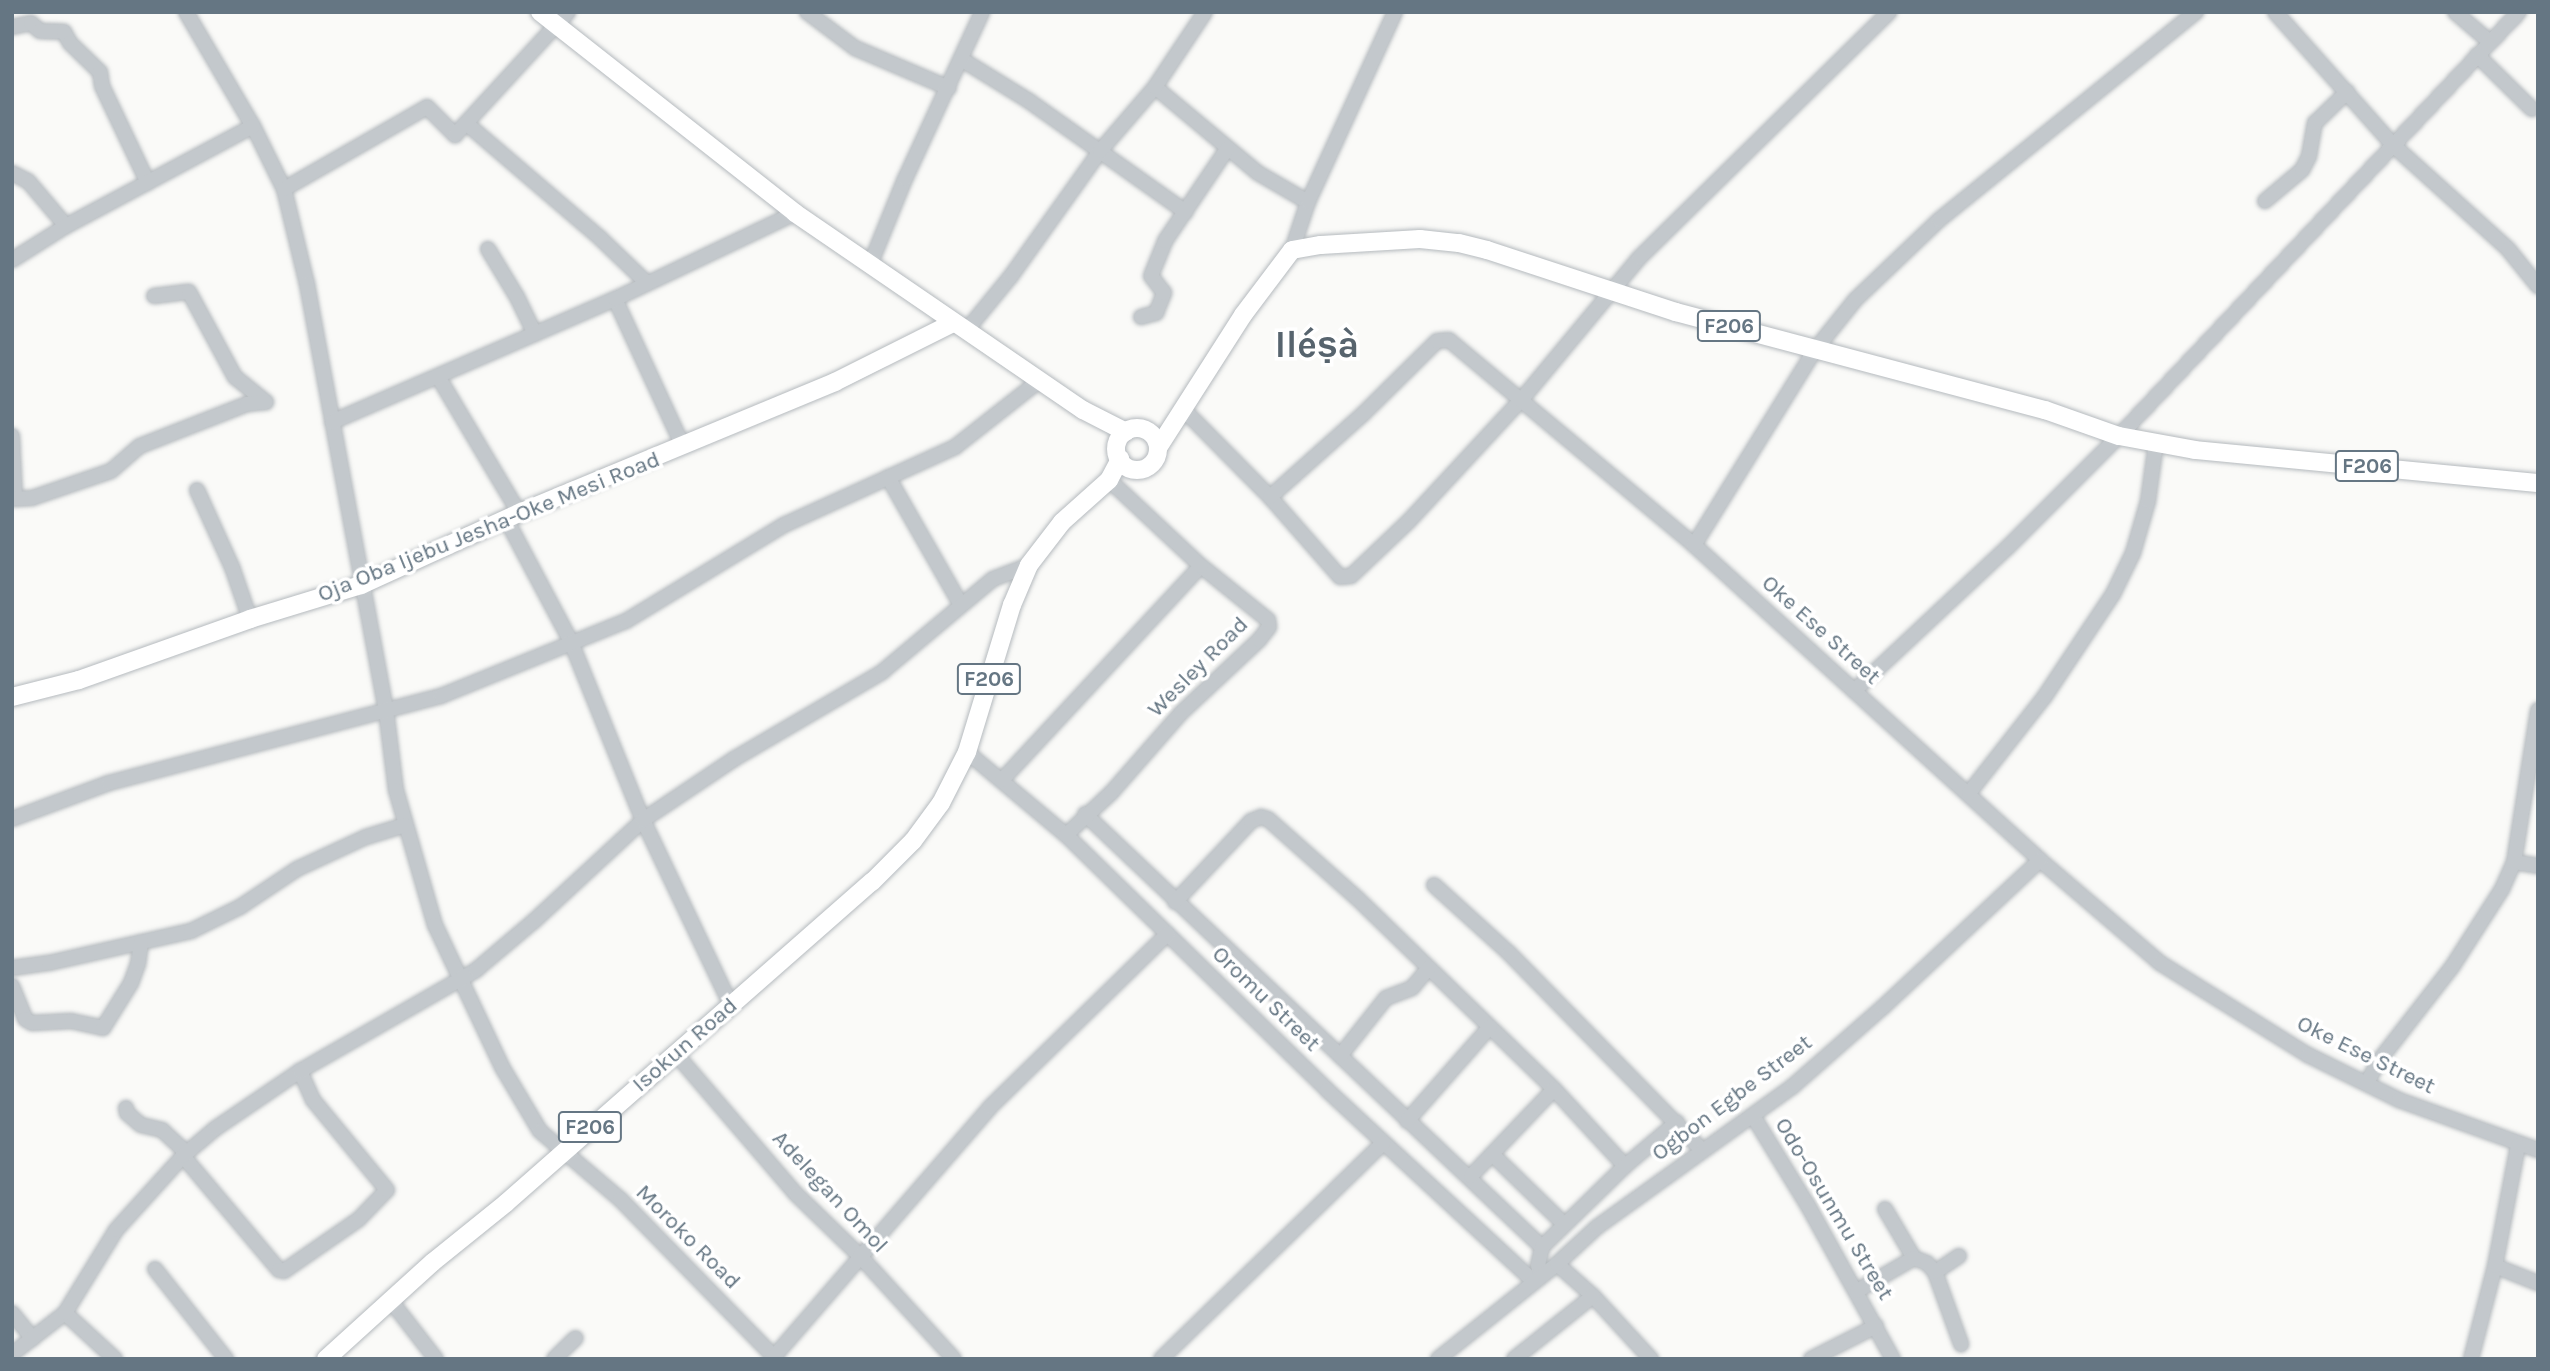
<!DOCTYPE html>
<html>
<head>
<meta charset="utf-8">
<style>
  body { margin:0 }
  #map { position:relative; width:2550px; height:1371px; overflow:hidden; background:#fafaf8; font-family:Karla,sans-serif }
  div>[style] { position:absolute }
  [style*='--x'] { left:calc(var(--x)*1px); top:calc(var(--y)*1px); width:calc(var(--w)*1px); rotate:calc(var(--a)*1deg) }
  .roads { filter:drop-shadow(0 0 2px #b5babe) drop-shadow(0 0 2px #b5babe) }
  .minor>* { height:14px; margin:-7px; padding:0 7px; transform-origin:7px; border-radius:7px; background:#c3c8cc }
  .major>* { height:18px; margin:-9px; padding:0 9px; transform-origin:9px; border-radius:9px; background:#fff }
  .major>.ring { margin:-9px; padding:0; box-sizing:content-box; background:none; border:18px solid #fff; border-radius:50% }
  span { translate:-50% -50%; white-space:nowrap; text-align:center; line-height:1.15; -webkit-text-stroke:7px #fff; paint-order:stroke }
  .shield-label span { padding:2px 5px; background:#fff; border:2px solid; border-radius:5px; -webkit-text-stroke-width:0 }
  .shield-label { font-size:21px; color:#657683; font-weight:700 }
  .street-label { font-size:23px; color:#657683 }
  .town-label { font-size:37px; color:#57646e; font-weight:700 }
  .frame { position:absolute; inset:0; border:14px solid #657683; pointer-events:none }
</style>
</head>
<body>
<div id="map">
  <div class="roads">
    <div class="minor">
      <i style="--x:186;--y:12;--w:132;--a:59.6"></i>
      <i style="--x:253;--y:126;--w:70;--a:63.8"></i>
      <i style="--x:284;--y:189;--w:98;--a:76.4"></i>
      <i style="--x:307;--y:284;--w:433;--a:79.5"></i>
      <i style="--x:386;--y:710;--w:81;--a:82.9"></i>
      <i style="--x:396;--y:790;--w:141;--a:73.9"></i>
      <i style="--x:435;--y:925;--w:157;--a:64.7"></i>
      <i style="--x:502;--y:1067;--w:74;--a:59.3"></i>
      <i style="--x:540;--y:1131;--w:105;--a:40.4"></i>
      <i style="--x:620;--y:1199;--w:223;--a:45.7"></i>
      <i style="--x:807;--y:12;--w:60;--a:36.9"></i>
      <i style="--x:855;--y:48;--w:102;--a:23.1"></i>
      <i style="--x:2275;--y:12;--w:178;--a:48.4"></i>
      <i style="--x:2393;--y:145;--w:155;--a:42.1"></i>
      <i style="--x:2508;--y:249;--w:48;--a:51"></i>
      <i style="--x:2455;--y:12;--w:46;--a:40.6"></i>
      <i style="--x:12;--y:27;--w:19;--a:-12"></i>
      <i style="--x:31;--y:23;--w:12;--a:42"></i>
      <i style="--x:40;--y:31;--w:24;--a:2"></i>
      <i style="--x:64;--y:32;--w:13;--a:61"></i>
      <i style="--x:70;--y:43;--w:42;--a:44"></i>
      <i style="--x:100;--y:72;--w:14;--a:82"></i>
      <i style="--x:102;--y:86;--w:107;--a:64.6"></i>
      <i style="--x:2477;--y:55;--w:77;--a:44.5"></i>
      <i style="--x:961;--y:59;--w:80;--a:31.7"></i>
      <i style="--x:1029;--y:101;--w:192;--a:35.3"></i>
      <i style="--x:1155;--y:87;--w:134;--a:39.9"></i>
      <i style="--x:1258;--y:173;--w:58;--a:30.1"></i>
      <i style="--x:466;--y:123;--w:177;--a:40.6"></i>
      <i style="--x:600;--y:238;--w:65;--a:43.8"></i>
      <i style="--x:12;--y:173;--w:18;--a:27"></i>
      <i style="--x:28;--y:181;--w:59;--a:49.8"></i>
      <i style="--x:284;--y:189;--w:165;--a:-29.8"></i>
      <i style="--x:427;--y:107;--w:40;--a:45"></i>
      <i style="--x:455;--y:135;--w:167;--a:-47.4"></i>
      <i style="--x:2265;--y:201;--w:48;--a:-40"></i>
      <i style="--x:2302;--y:170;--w:16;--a:-63"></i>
      <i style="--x:2309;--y:156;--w:34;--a:-80"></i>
      <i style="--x:2315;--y:123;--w:45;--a:-44.1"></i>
      <i style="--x:488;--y:249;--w:56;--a:58.9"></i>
      <i style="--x:517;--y:297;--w:41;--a:64.1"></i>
      <i style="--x:1292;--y:250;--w:51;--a:-71.6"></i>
      <i style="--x:1308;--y:202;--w:209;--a:-65.4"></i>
      <i style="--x:12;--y:260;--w:64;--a:-32.2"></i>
      <i style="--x:66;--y:226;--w:212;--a:-28.1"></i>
      <i style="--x:870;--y:265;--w:93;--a:-67.9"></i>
      <i style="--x:905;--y:179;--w:184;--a:-65.2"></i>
      <i style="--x:154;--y:296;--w:35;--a:-7"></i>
      <i style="--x:189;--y:292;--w:97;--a:61.6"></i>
      <i style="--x:235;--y:377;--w:40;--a:39"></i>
      <i style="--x:615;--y:299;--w:162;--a:65.2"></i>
      <i style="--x:1141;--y:317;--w:16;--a:-15"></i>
      <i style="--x:1156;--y:313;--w:22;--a:-68"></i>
      <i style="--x:1164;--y:293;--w:21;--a:-127"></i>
      <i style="--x:1151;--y:276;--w:38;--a:-68"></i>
      <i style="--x:1165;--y:241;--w:111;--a:-56"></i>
      <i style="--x:966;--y:331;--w:71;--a:-50.7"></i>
      <i style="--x:1011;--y:276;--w:153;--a:-54.5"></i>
      <i style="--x:1100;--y:151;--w:84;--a:-49.3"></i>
      <i style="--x:1155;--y:87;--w:90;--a:-56.3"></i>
      <i style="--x:439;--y:378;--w:157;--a:59.3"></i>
      <i style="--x:1183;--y:409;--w:124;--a:45.3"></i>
      <i style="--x:1270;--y:497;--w:106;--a:48.8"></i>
      <i style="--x:1340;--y:577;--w:11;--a:-5"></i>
      <i style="--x:1351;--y:576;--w:79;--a:-43.5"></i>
      <i style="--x:1408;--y:522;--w:168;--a:-47.2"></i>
      <i style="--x:1522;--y:399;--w:183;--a:-50.3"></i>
      <i style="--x:1639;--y:258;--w:351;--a:-44.5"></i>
      <i style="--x:332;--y:422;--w:309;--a:-23.5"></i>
      <i style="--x:615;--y:299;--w:199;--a:-25.5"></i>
      <i style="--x:12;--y:436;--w:62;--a:87.2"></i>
      <i style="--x:888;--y:477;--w:147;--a:60.3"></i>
      <i style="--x:197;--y:490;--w:85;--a:65.6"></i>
      <i style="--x:232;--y:567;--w:55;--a:70.9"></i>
      <i style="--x:1270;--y:497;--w:125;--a:-41.7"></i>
      <i style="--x:1363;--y:414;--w:104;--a:-44.6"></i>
      <i style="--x:1437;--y:341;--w:12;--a:-5"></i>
      <i style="--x:1449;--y:340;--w:319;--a:39.9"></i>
      <i style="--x:1694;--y:545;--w:468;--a:42.3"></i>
      <i style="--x:2040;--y:860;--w:158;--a:40.6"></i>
      <i style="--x:2160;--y:963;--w:174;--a:31.9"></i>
      <i style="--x:2308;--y:1055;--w:102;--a:26.3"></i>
      <i style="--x:2399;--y:1100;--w:148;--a:19.8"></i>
      <i style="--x:12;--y:499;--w:20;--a:-3"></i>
      <i style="--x:32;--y:498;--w:83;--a:-18.9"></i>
      <i style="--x:111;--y:471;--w:38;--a:-41"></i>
      <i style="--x:140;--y:446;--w:115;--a:-21.4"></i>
      <i style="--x:247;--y:404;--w:19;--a:-6"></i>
      <i style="--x:506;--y:519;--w:139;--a:62.1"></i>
      <i style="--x:571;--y:642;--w:192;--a:68"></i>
      <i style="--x:643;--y:820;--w:205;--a:64.6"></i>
      <i style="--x:1694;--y:545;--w:229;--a:-58.2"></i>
      <i style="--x:1815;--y:350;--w:64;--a:-51.3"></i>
      <i style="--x:1855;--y:300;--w:116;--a:-43.6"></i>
      <i style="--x:1939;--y:220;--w:331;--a:-39"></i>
      <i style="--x:1854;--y:691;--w:211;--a:-43.1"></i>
      <i style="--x:2008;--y:547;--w:157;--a:-45"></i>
      <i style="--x:2119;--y:436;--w:583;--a:-46.67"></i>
      <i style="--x:967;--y:752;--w:129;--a:40"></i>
      <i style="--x:1066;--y:835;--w:365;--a:44.3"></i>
      <i style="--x:1327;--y:1090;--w:281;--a:42.8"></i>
      <i style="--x:1002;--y:780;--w:292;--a:-47.1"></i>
      <i style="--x:1969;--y:793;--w:123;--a:-51.9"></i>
      <i style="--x:2045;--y:696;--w:123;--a:-56.3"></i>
      <i style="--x:2113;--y:594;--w:46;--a:-64"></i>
      <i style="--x:2133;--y:553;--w:54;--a:-73.9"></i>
      <i style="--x:2148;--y:501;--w:59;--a:-82.1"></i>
      <i style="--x:1085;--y:814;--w:630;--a:43.46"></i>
      <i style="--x:12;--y:819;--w:103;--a:-20.4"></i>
      <i style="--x:109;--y:783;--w:343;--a:-14.7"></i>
      <i style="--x:441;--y:696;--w:200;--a:-22.1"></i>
      <i style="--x:626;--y:621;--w:185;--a:-31.3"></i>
      <i style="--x:784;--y:525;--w:188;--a:-24.5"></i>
      <i style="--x:955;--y:447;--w:108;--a:-38.2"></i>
      <i style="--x:1066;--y:835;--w:62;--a:-43"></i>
      <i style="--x:1111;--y:793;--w:106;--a:-48.8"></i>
      <i style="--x:1181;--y:713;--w:107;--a:-43.1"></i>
      <i style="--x:1259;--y:640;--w:16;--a:-52"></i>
      <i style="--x:1269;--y:627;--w:7;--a:-98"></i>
      <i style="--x:1268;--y:620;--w:86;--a:-141.1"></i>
      <i style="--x:1201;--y:566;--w:126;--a:-136.9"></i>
      <i style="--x:2514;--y:862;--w:24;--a:9"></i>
      <i style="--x:1434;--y:885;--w:101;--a:42.2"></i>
      <i style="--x:1509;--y:953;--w:274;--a:45.6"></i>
      <i style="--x:1175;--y:902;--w:111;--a:-46.8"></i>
      <i style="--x:1251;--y:821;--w:11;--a:-22"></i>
      <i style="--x:1261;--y:817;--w:7;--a:16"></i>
      <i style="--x:1268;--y:819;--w:120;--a:41.6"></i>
      <i style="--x:1358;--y:899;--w:273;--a:44.1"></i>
      <i style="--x:1554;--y:1089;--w:105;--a:47.3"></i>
      <i style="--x:12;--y:968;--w:37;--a:-8"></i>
      <i style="--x:49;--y:963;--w:146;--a:-12.7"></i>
      <i style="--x:191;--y:931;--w:55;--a:-26.1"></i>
      <i style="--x:240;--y:907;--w:69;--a:-33.7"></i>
      <i style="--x:297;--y:869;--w:76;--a:-24.9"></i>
      <i style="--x:366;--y:837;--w:41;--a:-17.1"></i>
      <i style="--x:12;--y:986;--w:35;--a:68"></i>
      <i style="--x:25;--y:1019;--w:8;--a:30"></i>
      <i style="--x:32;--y:1023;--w:39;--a:-3"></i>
      <i style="--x:71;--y:1021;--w:33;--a:12"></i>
      <i style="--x:103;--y:1028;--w:53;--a:-58.1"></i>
      <i style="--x:131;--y:983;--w:20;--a:-70"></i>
      <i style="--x:138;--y:964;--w:22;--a:-82"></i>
      <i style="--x:676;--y:1054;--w:184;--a:49.4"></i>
      <i style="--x:796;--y:1194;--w:89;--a:44.1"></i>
      <i style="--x:860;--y:1256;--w:139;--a:47.6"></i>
      <i style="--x:1340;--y:1056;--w:74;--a:-51.6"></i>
      <i style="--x:1386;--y:998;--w:28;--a:-21"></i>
      <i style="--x:1412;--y:988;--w:26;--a:-50"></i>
      <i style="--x:2367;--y:1083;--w:24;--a:-62"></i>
      <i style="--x:2378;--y:1062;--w:120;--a:-52.1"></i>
      <i style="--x:2452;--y:967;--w:93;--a:-57.3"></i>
      <i style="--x:2502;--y:889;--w:30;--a:-66"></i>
      <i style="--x:2514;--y:862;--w:154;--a:-81"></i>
      <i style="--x:126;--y:1108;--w:5;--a:79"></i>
      <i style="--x:127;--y:1113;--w:18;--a:41"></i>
      <i style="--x:141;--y:1125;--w:22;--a:13"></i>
      <i style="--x:162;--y:1130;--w:34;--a:43"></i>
      <i style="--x:1753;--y:1116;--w:103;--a:58.5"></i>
      <i style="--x:1807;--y:1204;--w:177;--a:61"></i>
      <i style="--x:1407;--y:1121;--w:125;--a:-48.6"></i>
      <i style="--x:1492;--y:1154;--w:100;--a:44.2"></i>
      <i style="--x:183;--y:1156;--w:149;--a:49.9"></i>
      <i style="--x:279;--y:1270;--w:5;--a:11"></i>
      <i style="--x:284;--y:1271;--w:91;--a:-34.7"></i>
      <i style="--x:359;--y:1219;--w:40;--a:-46"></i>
      <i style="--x:387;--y:1190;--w:117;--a:-129.4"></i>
      <i style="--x:313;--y:1100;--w:32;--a:-114"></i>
      <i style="--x:1471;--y:1176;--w:120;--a:-46.3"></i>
      <i style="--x:1885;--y:1209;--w:57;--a:59.4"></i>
      <i style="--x:1959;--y:1256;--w:29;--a:146"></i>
      <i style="--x:1935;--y:1272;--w:77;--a:70.1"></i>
      <i style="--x:1557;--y:1264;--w:48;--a:41.6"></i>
      <i style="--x:1593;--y:1296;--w:86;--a:47.4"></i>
      <i style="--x:2495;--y:1266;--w:46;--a:21.6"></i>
      <i style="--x:155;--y:1269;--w:115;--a:51.7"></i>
      <i style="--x:1540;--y:1275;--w:10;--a:-101"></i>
      <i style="--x:1538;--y:1265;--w:18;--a:-77"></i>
      <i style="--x:1542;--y:1247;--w:116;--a:-44.3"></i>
      <i style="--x:1625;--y:1166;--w:68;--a:-40.2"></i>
      <i style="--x:1857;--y:1291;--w:66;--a:-30.1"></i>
      <i style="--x:1914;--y:1258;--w:14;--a:21"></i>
      <i style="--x:1927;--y:1263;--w:12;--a:48"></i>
      <i style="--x:391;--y:1301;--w:73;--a:52.2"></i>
      <i style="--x:12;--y:1313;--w:33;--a:51"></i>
      <i style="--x:65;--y:1313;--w:68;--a:42.6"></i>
      <i style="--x:12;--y:1354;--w:67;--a:-37.7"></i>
      <i style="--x:65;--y:1313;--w:97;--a:-58.4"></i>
      <i style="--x:116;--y:1230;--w:100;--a:-47.8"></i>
      <i style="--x:183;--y:1156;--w:43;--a:-40.3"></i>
      <i style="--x:216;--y:1128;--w:102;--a:-34.2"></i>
      <i style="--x:300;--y:1071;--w:203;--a:-29.8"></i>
      <i style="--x:476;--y:970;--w:76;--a:-40.2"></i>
      <i style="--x:534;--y:921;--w:149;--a:-42.8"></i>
      <i style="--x:643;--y:820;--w:110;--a:-33.8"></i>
      <i style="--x:734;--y:759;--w:172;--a:-30.4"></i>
      <i style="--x:882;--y:672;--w:145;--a:-40"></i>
      <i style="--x:993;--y:579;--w:39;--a:-21"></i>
      <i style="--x:554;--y:1359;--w:30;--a:-44"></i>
      <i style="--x:772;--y:1359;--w:333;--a:-49.1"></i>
      <i style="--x:990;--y:1107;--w:248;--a:-44.3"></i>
      <i style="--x:1161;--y:1359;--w:310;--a:-44.2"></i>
      <i style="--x:1438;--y:1359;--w:152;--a:-38.6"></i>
      <i style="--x:1557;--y:1264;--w:54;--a:-42.8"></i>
      <i style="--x:1597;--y:1227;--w:241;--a:-35.7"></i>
      <i style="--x:1793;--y:1086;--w:120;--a:-41.3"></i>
      <i style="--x:1883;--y:1007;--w:215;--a:-43.1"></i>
      <i style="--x:1514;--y:1359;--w:101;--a:-38.6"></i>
      <i style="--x:1811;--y:1359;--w:73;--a:-26.9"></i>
      <i style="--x:2471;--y:1359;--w:96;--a:-75.5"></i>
      <i style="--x:2495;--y:1266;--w:123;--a:-79.2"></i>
    </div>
    <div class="major">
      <i style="--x:540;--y:12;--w:325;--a:38.2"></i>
      <i style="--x:795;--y:213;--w:349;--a:34.4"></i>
      <i style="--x:1083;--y:410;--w:48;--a:27.1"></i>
      <i class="ring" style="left:1116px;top:428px;width:24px;height:24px"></i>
      <i style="--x:1158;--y:448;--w:158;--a:-57.4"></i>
      <i style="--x:1243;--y:315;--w:81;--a:-53"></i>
      <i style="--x:1292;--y:250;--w:29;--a:-10"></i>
      <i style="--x:1321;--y:245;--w:99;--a:-3.5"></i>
      <i style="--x:1420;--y:239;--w:39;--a:6"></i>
      <i style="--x:1459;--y:243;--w:29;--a:14"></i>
      <i style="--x:1487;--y:250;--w:199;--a:18.2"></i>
      <i style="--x:1676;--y:312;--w:382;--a:14.9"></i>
      <i style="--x:2045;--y:410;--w:78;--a:19.4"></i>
      <i style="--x:2119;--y:436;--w:77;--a:10.4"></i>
      <i style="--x:2195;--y:450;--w:345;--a:5.5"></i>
      <i style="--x:12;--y:697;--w:69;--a:-14.2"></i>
      <i style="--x:79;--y:680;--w:182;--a:-19.6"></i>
      <i style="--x:250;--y:619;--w:116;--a:-17"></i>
      <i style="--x:361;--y:585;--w:174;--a:-24.5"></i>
      <i style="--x:519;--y:513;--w:342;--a:-22.5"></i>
      <i style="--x:835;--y:382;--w:132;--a:-26.6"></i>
      <i style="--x:326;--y:1359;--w:144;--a:-42.2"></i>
      <i style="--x:433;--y:1262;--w:94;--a:-38.9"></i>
      <i style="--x:506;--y:1203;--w:487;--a:-41.3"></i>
      <i style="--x:872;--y:882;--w:58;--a:-45"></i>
      <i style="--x:913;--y:841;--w:47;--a:-53.6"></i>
      <i style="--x:941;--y:803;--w:57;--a:-63"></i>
      <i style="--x:967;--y:752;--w:154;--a:-73"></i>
      <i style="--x:1012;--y:605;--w:43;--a:-67"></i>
      <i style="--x:1029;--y:565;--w:54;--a:-52.5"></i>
      <i style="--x:1062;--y:522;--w:63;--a:-41.8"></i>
      <i style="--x:1109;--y:480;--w:24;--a:-62"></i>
    </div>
  </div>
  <div class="shield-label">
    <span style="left:1729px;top:326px">F206</span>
    <span style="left:2367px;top:466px">F206</span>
    <span style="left:989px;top:679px">F206</span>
    <span style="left:590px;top:1127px">F206</span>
  </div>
  <div class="street-label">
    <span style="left:489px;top:527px;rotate:-22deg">Oja Oba Ijebu Jesha-Oke Mesi Road</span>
    <span style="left:1821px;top:630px;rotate:42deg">Oke Ese Street</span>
    <span style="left:1198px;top:667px;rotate:-45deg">Wesley Road</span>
    <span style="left:1266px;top:999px;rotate:44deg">Oromu Street</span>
    <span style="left:685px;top:1045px;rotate:-41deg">Isokun Road</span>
    <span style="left:2366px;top:1055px;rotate:26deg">Oke Ese Street</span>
    <span style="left:1732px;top:1098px;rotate:-37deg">Ogbon Egbe Street</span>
    <span style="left:830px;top:1192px;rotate:47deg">Adelegan Omol</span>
    <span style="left:1834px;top:1209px;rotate:59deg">Odo-Osunmu Street</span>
    <span style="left:688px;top:1237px;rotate:45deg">Moroko Road</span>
  </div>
  <div class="town-label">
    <span style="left:1317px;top:345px">Iléṣà</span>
  </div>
  <div class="frame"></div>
</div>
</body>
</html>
